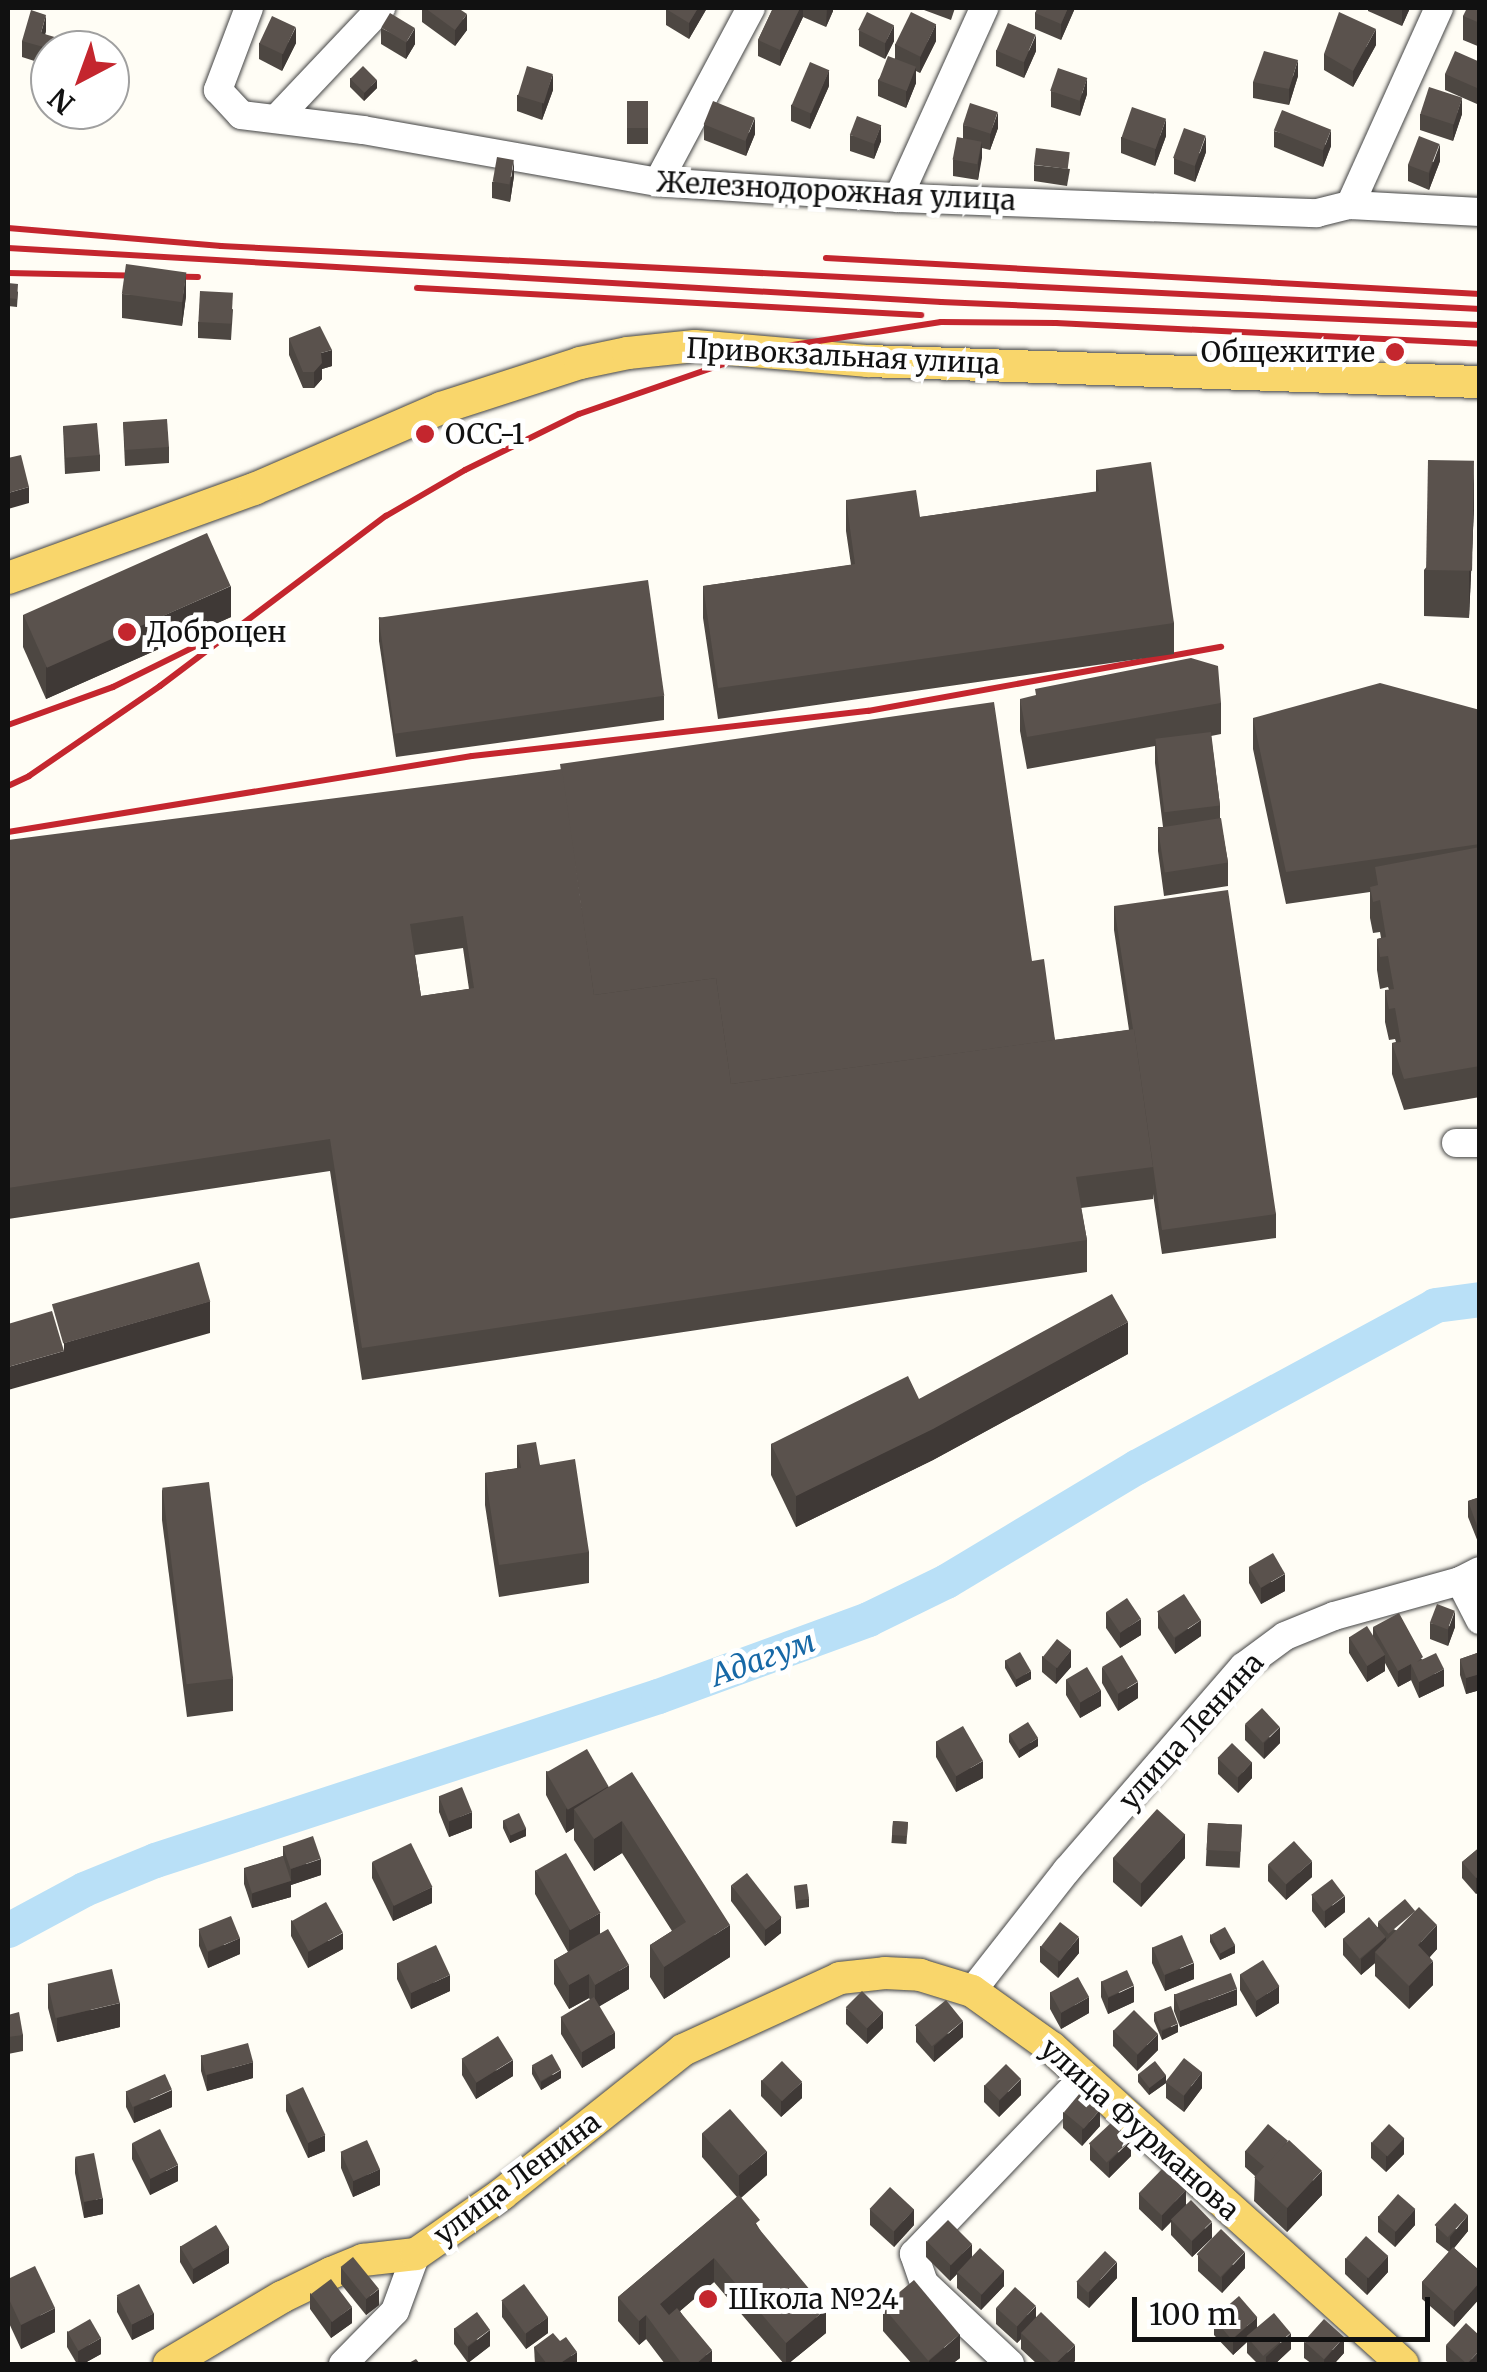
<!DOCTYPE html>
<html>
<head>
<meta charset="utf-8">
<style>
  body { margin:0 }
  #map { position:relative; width:1487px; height:2372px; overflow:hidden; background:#fffdf5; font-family:Merriweather,serif }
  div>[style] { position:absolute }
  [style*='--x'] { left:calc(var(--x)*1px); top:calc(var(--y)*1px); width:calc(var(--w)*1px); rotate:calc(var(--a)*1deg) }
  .river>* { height:35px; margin:-17.5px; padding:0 17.5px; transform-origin:17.5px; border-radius:17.5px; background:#b9e0f7 }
  .roads { filter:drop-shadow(0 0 2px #444) drop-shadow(0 0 2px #444) }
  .minor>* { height:28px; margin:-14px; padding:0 14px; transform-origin:14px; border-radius:14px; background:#fff }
  .major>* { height:32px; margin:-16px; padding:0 16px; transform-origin:16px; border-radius:16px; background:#f9d66b }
  .rail>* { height:6px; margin:-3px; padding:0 3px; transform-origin:3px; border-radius:3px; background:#c4262e }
  .wall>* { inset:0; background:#4d4742; transform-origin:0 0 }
  .shaded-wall>* { inset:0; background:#3f3936 }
  .building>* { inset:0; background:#5a524d; transform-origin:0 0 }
  .dots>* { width:28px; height:28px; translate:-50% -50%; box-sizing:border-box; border:5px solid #fff; border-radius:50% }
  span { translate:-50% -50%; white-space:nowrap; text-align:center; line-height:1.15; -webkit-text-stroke:10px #fff; paint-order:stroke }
  .street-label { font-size:28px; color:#111 }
  .poi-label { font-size:28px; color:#111 }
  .right { translate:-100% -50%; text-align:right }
  .left { translate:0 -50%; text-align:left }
  .water-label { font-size:30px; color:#1768a6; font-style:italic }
  .frame { position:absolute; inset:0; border:10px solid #111; pointer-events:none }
  .north { position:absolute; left:30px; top:30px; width:100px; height:100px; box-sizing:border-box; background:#fff; border:2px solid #a0a0a0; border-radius:50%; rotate:221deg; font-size:28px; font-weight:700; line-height:40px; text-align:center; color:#111 }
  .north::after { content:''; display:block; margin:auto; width:35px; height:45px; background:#c4262e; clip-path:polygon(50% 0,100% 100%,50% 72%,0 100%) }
  .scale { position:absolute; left:1132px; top:2297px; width:298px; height:45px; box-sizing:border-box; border:5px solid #111; border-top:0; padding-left:12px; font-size:30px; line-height:35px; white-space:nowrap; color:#111; -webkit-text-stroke:8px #fff; paint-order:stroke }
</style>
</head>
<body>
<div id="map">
  <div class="river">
    <i style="--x:8;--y:1930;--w:86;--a:-28.3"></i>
    <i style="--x:84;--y:1889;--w:77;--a:-22.2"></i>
    <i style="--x:155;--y:1860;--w:529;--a:-18.06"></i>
    <i style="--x:658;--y:1696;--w:224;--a:-20.1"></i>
    <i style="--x:868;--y:1619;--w:87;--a:-26"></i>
    <i style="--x:946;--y:1581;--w:222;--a:-31"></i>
    <i style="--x:1136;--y:1467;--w:340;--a:-28.4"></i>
    <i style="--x:1435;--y:1305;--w:45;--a:-7.6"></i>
  </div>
  <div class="roads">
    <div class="minor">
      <i style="--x:249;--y:8;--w:88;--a:110.7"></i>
      <i style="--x:218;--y:90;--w:34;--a:47"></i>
      <i style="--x:241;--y:115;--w:123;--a:7"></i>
      <i style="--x:363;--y:130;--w:300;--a:10"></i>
      <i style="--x:658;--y:182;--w:241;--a:3.8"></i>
      <i style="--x:898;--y:198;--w:419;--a:2.1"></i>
      <i style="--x:1317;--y:213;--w:34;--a:-14"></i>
      <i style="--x:1350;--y:205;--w:130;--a:3.1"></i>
      <i style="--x:278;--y:117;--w:150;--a:-46.6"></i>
      <i style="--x:658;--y:182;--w:197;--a:-61.9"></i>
      <i style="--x:898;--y:198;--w:209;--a:-65.6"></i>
      <i style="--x:1350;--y:205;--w:216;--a:-65.7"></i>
      <i style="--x:1456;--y:1143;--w:24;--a:0"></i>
      <i style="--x:1460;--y:1581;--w:44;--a:62.9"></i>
      <i style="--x:972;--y:1991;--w:154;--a:-51.9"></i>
      <i style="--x:1067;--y:1870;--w:269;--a:-49.1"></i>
      <i style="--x:1243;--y:1667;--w:52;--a:-36.4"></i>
      <i style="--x:1285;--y:1636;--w:53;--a:-22.2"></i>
      <i style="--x:1334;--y:1616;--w:131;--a:-15.5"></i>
      <i style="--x:1460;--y:1581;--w:22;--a:-27"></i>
      <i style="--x:343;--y:2364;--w:74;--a:-45.5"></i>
      <i style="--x:395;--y:2311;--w:61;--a:-69.8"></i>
      <i style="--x:1010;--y:2364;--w:118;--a:-136.7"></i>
      <i style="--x:924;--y:2283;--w:31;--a:-109"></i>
      <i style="--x:914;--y:2254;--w:245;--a:-46.2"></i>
    </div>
    <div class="major">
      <i style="--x:8;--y:578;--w:262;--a:-19.9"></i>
      <i style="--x:254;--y:489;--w:204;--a:-23.4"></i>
      <i style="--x:441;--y:408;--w:146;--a:-17.9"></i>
      <i style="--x:580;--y:363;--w:49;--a:-11.8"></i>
      <i style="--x:628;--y:353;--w:67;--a:-6"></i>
      <i style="--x:695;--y:346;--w:174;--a:5"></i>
      <i style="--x:868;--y:361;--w:612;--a:1.97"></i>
      <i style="--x:169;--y:2364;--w:131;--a:-30.7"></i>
      <i style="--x:282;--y:2297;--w:55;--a:-26.1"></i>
      <i style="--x:331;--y:2273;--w:35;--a:-22"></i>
      <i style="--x:363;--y:2260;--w:53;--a:-6.5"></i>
      <i style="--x:416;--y:2254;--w:105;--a:-34.9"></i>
      <i style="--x:502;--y:2194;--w:231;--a:-38.5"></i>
      <i style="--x:683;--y:2050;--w:173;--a:-24.6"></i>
      <i style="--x:840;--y:1978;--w:45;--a:-6.3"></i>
      <i style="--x:885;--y:1973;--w:35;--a:3"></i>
      <i style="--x:920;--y:1975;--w:54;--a:17.1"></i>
      <i style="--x:972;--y:1991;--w:98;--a:35.5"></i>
      <i style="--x:1052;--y:2048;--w:472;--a:42"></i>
    </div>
  </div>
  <div class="rail">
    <i style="--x:8;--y:228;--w:214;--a:4.8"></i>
    <i style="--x:221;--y:246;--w:1261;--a:2.86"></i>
    <i style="--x:8;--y:248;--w:935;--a:3.31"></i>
    <i style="--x:941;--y:302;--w:539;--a:2.44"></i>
    <i style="--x:826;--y:258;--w:655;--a:3.15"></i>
    <i style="--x:8;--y:273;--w:190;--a:1.2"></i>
    <i style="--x:417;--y:288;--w:505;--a:3.07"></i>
    <i style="--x:8;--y:725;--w:112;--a:-19.9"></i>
    <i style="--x:113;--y:687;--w:95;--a:-26.3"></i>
    <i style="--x:8;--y:786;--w:23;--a:-25"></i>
    <i style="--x:29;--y:776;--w:159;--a:-34.5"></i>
    <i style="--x:160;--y:686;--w:283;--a:-37"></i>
    <i style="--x:386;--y:516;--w:91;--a:-30.2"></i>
    <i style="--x:465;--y:470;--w:127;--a:-26.2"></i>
    <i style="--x:579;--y:414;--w:199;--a:-19.1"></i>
    <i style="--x:767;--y:349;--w:176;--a:-8.8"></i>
    <i style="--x:941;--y:322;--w:115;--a:0.5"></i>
    <i style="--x:1056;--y:323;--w:425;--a:2.8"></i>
    <i style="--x:8;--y:832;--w:470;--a:-9.3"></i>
    <i style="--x:472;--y:756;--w:399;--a:-6.5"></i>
    <i style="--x:868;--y:711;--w:359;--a:-10.3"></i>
  </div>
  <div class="wall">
    <i style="clip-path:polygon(422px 8px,458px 8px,467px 30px,455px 46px,422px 22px)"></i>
    <i style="clip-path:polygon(707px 8px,689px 39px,666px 25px,666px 9px)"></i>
    <i style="clip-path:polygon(773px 8px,833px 8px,833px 11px,826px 27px,803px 17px,780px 66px,758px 56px,758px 40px)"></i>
    <i style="clip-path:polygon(924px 8px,955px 8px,951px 20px,924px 10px)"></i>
    <i style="clip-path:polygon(1038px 8px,1075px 8px,1061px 40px,1035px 29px,1035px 13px)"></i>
    <i style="clip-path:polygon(1368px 8px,1410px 8px,1402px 26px,1368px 11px)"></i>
    <i style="clip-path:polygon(1480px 8px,1480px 47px,1463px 40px,1463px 16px)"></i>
    <i style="clip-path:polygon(381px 28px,415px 44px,406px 59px,381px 44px)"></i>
    <i style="clip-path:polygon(859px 30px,894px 41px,885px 59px,859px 46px)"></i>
    <i style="clip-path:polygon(46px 31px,45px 34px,58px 50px,50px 50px,50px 66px,22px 57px,22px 41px)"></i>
    <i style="clip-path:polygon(936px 41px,920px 73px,916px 71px,916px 83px,906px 108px,878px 96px,878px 80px,895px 58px,895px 44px)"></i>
    <i style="clip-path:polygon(259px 43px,296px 43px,282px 71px,259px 59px)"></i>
    <i style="clip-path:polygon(1376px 45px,1353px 87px,1324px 70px,1324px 54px)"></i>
    <i style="clip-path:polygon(996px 50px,1036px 51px,1024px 78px,996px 66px)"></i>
    <i style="clip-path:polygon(1480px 62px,1480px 98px,1477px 104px,1445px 90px,1445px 74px)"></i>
    <i style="clip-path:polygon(1298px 76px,1289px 105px,1253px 98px,1253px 82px)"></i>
    <i style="clip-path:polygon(350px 78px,377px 88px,364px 101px,350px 87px)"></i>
    <i style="clip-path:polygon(829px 86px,810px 129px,791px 121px,791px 105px)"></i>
    <i style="clip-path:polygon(553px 90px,542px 120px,517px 111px,517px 95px)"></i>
    <i style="clip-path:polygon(1051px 91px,1087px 94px,1080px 116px,1051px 107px)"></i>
    <i style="left:627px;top:101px;width:21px;height:43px"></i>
    <i style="clip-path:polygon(1420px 114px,1462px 114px,1453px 141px,1420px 130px)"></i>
    <i style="clip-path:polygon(704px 124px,755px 134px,746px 156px,704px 140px)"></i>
    <i style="clip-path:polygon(963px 125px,998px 128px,990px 150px,982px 148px,978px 180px,953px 176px,953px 160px,963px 138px)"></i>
    <i style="clip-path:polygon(1274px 131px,1331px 146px,1323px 167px,1274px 147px)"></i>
    <i style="clip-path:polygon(850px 135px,881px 141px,874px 159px,850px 151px)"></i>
    <i style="clip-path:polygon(1166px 136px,1155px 166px,1121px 153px,1121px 137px)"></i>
    <i style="clip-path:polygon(1206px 152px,1195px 182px,1174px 174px,1174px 158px)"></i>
    <i style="clip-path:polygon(1440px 161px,1429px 190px,1408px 181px,1408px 165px)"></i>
    <i style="clip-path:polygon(1034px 165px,1070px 169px,1067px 186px,1034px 181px)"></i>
    <i style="clip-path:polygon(514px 176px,510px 202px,492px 198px,492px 182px)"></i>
    <i style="clip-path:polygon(8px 283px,18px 292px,17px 307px,8px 306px)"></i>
    <i style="clip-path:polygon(122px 294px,186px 296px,182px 326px,122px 318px)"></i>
    <i style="clip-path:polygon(233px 309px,231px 340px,198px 338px,198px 322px)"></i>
    <i style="clip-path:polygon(289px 338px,332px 366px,322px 369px,322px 379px,314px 388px,303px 388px,289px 355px)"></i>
    <i style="clip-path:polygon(123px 422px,169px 447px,169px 463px,125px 466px)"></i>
    <i style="clip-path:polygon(63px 426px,100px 455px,100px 471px,65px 474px)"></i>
    <i style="clip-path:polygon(1096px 470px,1174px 623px,1174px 654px,718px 719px,703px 618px,703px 586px,851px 565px,846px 531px,846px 500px,920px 517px,1096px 492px)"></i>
    <i style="clip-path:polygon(1474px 508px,1469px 618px,1424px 616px,1424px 570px)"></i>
    <i style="clip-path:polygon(23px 615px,231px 617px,46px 699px,23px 647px)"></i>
    <i style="clip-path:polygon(379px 617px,664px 696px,664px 720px,396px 757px,379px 641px)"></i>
    <i style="clip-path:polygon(1020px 699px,1221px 703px,1221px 734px,1211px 736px,1220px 805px,1220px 818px,1228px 862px,1228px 886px,1164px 896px,1158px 851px,1158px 827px,1163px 827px,1155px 763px,1155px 746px,1027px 769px,1020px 731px)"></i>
    <i style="clip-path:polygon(1480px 710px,1480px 1097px,1404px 1110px,1392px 1074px,1392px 1043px,1396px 1042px,1395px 1039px,1389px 1040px,1385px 1022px,1385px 990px,1389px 990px,1388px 987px,1380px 989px,1377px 970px,1377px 939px,1381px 938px,1380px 932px,1373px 933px,1370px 918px,1370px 892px,1286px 904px,1253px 749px,1253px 718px)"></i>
    <i style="clip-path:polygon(evenodd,8px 840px,1032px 961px,1055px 1040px,1129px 1030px,1114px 930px,1114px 906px,1276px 1214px,1276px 1238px,1162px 1254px,1153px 1194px,1153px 1199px,1081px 1208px,1087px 1240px,1087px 1272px,362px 1380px,330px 1171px,8px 1219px,8px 840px,463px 948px,469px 989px,421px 996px,415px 955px,463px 948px)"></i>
    <i style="clip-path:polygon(1128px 1354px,933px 1460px,796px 1527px,771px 1475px,771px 1444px,919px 1399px)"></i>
    <i style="clip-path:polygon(517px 1445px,540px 1465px,589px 1552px,589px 1583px,499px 1597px,485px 1505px,485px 1473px,517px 1468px)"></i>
    <i style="clip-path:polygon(162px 1488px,233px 1679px,233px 1711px,187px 1717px,162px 1520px)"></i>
    <i style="clip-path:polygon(1480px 1497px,1480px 1547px,1468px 1517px,1468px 1501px)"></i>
    <i style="clip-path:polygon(1249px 1567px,1285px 1591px,1261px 1604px,1249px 1583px)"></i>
    <i style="clip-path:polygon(1106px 1612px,1141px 1635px,1120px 1648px,1106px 1628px)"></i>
    <i style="clip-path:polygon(1158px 1612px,1201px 1636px,1175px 1654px,1158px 1628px)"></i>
    <i style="clip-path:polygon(1430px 1623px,1455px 1627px,1448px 1646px,1430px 1639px)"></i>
    <i style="clip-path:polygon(1373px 1627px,1423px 1660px,1444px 1686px,1419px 1698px,1411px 1680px,1398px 1687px,1385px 1663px,1385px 1671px,1367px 1682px,1349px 1653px,1349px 1637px,1373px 1637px)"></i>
    <i style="clip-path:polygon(1480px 1652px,1480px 1690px,1466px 1694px,1460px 1675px,1460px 1659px)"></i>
    <i style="clip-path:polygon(1042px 1656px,1071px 1667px,1056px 1684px,1042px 1672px)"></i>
    <i style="clip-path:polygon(1005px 1660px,1031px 1679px,1016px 1687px,1005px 1668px)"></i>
    <i style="clip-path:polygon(1102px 1667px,1138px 1698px,1118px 1711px,1102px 1683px)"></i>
    <i style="clip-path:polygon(1066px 1679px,1101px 1706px,1080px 1718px,1066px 1695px)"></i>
    <i style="clip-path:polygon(1245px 1724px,1280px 1743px,1264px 1759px,1245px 1740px)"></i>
    <i style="clip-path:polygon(1009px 1734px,1038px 1746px,1019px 1758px,1009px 1742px)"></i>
    <i style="clip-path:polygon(936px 1741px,983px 1778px,956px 1792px,936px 1757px)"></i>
    <i style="clip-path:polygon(1218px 1758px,1252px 1778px,1238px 1793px,1218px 1774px)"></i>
    <i style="clip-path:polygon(1480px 1767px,1480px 1789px,1477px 1785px,1477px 1769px)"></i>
    <i style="clip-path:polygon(546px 1771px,608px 1786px,730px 1957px,664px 1999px,650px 1977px,650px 1945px,672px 1931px,622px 1853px,594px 1871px,574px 1840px,574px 1828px,566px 1833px,546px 1795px)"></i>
    <i style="clip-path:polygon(439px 1796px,472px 1828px,449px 1837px,439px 1812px)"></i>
    <i style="clip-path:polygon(503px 1820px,526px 1836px,510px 1843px,503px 1828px)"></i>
    <i style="left:893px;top:1821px;width:15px;height:22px;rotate:4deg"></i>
    <i style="left:1208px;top:1823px;width:34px;height:43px;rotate:3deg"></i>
    <i style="clip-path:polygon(283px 1846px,321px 1875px,291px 1885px,291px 1897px,252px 1908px,244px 1884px,244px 1868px,283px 1856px)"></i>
    <i style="clip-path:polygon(1480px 1847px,1476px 1894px,1462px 1878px,1462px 1862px)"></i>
    <i style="clip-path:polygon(1113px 1858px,1185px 1858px,1141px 1907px,1113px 1882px)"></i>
    <i style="clip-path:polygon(372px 1862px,432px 1903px,393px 1921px,372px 1878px)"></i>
    <i style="clip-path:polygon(1268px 1865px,1312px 1877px,1286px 1900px,1268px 1881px)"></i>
    <i style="clip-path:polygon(535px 1870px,600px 1933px,629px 1989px,599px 2006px,615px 2048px,582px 2068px,561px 2034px,561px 2018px,590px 2000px,589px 1998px,569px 2009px,554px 1984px,554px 1960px,568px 1952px,535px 1894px)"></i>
    <i style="clip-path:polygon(731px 1885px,781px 1933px,765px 1946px,731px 1901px)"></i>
    <i style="clip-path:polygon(794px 1886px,809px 1899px,809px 1907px,796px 1909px)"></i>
    <i style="clip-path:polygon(1312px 1895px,1345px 1912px,1325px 1928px,1312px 1911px)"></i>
    <i style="clip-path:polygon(291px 1920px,343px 1949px,308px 1968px,291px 1936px)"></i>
    <i style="clip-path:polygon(1378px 1922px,1437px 1949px,1430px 1957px,1433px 1985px,1409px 2009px,1375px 1976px,1375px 1963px,1361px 1975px,1343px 1955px,1343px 1939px,1378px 1927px)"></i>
    <i style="clip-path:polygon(199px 1930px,240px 1954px,208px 1968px,199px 1946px)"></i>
    <i style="clip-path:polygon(1210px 1934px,1235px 1953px,1220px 1960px,1210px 1942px)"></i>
    <i style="clip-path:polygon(1040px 1946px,1079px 1953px,1058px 1978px,1040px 1962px)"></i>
    <i style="clip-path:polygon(1152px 1947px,1194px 1979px,1165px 1991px,1152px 1963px)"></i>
    <i style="clip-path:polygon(397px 1963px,450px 1991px,411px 2009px,397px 1979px)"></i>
    <i style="clip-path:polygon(1240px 1974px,1279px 2003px,1256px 2017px,1240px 1990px)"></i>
    <i style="clip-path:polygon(1101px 1981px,1134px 2002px,1108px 2014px,1101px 1997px)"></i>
    <i style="clip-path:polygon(48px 1984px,120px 2027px,57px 2042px,48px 2008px)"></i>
    <i style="clip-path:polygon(1050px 1992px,1089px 2013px,1061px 2029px,1050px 2009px)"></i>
    <i style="clip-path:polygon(1174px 1994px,1237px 2005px,1180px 2027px,1174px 2011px)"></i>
    <i style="clip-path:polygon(846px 2008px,883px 2028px,867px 2044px,846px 2024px)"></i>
    <i style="clip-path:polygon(1154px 2013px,1178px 2032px,1162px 2040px,1154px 2021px)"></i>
    <i style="clip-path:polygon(8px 2015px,23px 2035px,23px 2051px,8px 2054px)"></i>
    <i style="clip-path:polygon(916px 2026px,963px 2037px,934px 2062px,916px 2042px)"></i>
    <i style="clip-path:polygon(1113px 2030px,1158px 2050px,1137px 2071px,1113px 2046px)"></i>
    <i style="clip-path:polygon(201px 2055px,253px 2078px,207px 2091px,201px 2071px)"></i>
    <i style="clip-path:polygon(462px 2059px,513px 2076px,476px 2099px,462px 2075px)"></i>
    <i style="clip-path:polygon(532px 2066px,561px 2078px,541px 2090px,532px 2074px)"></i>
    <i style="clip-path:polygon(1138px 2074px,1166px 2083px,1149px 2095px,1138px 2082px)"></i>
    <i style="clip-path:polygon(761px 2080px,802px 2098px,781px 2117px,761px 2096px)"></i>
    <i style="clip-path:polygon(1166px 2082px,1202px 2088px,1184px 2112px,1166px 2098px)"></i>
    <i style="clip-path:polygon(984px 2085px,1021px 2095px,999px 2117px,984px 2102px)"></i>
    <i style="clip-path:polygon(126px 2091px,172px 2107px,134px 2123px,126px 2107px)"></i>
    <i style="clip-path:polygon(286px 2095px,325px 2151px,308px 2158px,286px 2111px)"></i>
    <i style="clip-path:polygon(1063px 2112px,1100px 2126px,1082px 2146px,1063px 2128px)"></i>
    <i style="clip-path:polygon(702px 2133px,767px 2175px,741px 2198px,760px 2230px,826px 2333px,788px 2364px,784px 2364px,714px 2282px,680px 2311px,712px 2364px,665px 2364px,646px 2339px,639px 2345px,618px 2321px,618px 2297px,737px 2197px,702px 2157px)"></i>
    <i style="clip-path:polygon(1288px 2142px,1322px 2195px,1287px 2232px,1254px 2201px,1255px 2176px,1245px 2167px,1245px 2151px)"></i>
    <i style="clip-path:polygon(1371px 2142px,1404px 2154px,1386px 2172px,1371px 2158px)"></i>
    <i style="clip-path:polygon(132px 2143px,178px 2181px,150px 2195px,132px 2159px)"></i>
    <i style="clip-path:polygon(1090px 2144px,1131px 2156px,1109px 2178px,1090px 2160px)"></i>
    <i style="clip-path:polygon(341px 2152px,380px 2185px,353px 2197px,341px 2168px)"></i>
    <i style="clip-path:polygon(75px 2157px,103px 2214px,84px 2218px,75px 2173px)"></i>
    <i style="clip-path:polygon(1139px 2193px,1186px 2204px,1212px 2238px,1192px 2257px,1171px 2235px,1171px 2222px,1162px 2231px,1139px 2209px)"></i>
    <i style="clip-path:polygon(870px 2209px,914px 2225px,894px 2247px,870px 2225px)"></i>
    <i style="clip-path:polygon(1378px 2216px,1415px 2225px,1395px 2247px,1378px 2232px)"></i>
    <i style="clip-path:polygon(1436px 2226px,1468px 2231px,1454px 2248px,1480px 2271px,1480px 2298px,1454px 2327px,1422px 2299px,1422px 2282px,1449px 2252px,1436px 2242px)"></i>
    <i style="clip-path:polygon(926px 2241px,972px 2257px,1004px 2286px,981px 2310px,957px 2288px,957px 2274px,950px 2281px,926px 2257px)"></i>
    <i style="clip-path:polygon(180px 2246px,229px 2263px,193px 2284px,180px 2262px)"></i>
    <i style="clip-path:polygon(1198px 2255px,1245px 2268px,1222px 2293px,1198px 2271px)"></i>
    <i style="clip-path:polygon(1345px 2258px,1388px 2272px,1367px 2295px,1345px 2274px)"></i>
    <i style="clip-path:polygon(341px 2267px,379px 2305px,366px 2315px,341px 2284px)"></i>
    <i style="clip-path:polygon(1117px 2278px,1089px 2308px,1077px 2298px,1077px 2282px)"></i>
    <i style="clip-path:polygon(8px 2279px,55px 2332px,21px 2349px,8px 2321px)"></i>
    <i style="clip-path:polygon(310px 2293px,352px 2323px,331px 2338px,310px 2309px)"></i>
    <i style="clip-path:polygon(117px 2296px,154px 2329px,132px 2340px,117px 2312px)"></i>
    <i style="clip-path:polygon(502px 2301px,548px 2333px,526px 2349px,502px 2317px)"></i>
    <i style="clip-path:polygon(883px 2307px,960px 2358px,952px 2364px,912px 2364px,883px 2331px)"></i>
    <i style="clip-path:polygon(996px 2308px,1036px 2317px,1075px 2361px,1071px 2364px,1037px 2364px,1021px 2349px,1021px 2339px,1017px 2343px,996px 2324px)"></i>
    <i style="clip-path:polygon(1214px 2319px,1257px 2328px,1291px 2349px,1275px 2364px,1258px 2364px,1247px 2353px,1247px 2342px,1233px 2355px,1214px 2335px)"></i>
    <i style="clip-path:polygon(454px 2328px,490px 2346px,468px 2363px,454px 2344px)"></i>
    <i style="clip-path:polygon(67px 2331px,101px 2354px,83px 2364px,77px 2364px,67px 2347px)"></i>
    <i style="clip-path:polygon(560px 2341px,577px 2364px,535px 2364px,534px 2347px)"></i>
    <i style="clip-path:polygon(1304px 2342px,1344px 2353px,1334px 2364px,1312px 2364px,1304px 2358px)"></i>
    <i style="clip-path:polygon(1446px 2345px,1480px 2364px,1450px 2364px,1446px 2361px)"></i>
  </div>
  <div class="shaded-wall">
    <i style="clip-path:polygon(698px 8px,707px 8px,689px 39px,689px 23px)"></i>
    <i style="clip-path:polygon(800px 8px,803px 8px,803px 17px,780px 66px,780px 50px)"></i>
    <i style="clip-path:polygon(827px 8px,833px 8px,833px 11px,826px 27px)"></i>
    <i style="clip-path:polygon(1068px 8px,1075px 8px,1061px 40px,1061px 24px)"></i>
    <i style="clip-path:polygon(1402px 8px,1410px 8px,1402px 26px)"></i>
    <i style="clip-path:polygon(467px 14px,467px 30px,455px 46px,455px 30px)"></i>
    <i style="clip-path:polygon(46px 15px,46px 31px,41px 49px,41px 33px)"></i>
    <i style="clip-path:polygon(936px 24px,936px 41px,920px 73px,920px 57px)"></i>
    <i style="clip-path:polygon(894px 25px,894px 41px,885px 59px,885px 43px)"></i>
    <i style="clip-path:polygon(296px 27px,296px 43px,282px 71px,282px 54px)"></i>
    <i style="clip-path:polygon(415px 28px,415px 44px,406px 59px,406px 43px)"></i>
    <i style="clip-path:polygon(1376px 29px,1376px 45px,1353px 87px,1353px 71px)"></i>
    <i style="clip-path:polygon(1036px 35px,1036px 51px,1024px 78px,1024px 62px)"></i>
    <i style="clip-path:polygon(1298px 60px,1298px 76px,1289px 105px,1289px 89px)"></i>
    <i style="clip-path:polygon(916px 67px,916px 83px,906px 108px,906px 92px)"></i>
    <i style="clip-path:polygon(829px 70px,829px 86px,810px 129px,810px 113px)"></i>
    <i style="clip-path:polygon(553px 74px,553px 90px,542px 120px,542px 104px)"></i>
    <i style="clip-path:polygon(1087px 78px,1087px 94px,1080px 116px,1080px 100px)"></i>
    <i style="clip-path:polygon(377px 80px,377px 88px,364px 101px,364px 93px)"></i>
    <i style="clip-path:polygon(1480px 82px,1480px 98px,1477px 104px,1477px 88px)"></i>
    <i style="clip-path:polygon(1462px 98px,1462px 114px,1453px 141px,1453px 125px)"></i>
    <i style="clip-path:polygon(998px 112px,998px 128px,990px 150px,990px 134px)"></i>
    <i style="clip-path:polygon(755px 118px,755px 134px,746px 156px,746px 140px)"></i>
    <i style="clip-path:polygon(1166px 119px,1166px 136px,1155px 166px,1155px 150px)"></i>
    <i style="clip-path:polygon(881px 125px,881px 141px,874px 159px,874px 143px)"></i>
    <i style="clip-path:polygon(1331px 130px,1331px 146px,1323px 167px,1323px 151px)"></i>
    <i style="clip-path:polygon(1206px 136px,1206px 152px,1195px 182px,1195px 166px)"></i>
    <i style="clip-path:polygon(982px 142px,982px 158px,978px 180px,978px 164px)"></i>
    <i style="clip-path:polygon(1440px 144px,1440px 161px,1429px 190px,1429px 174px)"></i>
    <i style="clip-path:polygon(514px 160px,514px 176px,510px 202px,510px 186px)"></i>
    <i style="clip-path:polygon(186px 272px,186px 296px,182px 326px,182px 302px)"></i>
    <i style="clip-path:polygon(332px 350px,332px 366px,322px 369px,322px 379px,314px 388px,314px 372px,321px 353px)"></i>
    <i style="clip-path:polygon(1474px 461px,1474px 508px,1469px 618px,1469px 571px)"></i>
    <i style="clip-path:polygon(29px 487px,29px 503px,8px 509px,8px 493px)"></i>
    <i style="clip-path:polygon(231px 586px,231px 617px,46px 699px,46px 667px)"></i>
    <i style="clip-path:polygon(210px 1301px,210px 1333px,8px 1390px,8px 1367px,64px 1351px,64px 1343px)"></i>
    <i style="clip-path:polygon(1128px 1322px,1128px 1354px,933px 1460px,796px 1527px,796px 1496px)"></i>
    <i style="clip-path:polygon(1285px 1574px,1285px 1591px,1261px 1604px,1261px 1588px)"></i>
    <i style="clip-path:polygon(1455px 1611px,1455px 1627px,1448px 1646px,1448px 1630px)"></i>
    <i style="clip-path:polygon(1141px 1619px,1141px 1635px,1120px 1648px,1120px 1632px)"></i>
    <i style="clip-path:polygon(1201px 1620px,1201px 1636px,1175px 1654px,1175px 1638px)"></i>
    <i style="clip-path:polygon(1071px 1650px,1071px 1667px,1056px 1684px,1056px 1668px)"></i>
    <i style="clip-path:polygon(1385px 1655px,1385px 1671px,1367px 1682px,1367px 1666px)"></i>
    <i style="clip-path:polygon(1411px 1664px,1411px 1680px,1398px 1687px,1398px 1671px)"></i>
    <i style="clip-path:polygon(1444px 1669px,1444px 1686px,1419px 1698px,1419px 1682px)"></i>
    <i style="clip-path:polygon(1031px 1671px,1031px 1679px,1016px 1687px,1016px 1679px)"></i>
    <i style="clip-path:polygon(1480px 1674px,1480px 1690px,1466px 1694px,1466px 1678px)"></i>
    <i style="clip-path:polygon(1138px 1682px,1138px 1698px,1118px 1711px,1118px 1694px)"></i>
    <i style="clip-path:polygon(1101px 1690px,1101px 1706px,1080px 1718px,1080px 1702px)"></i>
    <i style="clip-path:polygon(1280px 1727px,1280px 1743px,1264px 1759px,1264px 1743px)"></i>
    <i style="clip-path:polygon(1038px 1738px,1038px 1746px,1019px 1758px,1019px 1750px)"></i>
    <i style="clip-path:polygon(983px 1761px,983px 1778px,956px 1792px,956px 1776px)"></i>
    <i style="clip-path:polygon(1252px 1762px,1252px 1778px,1238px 1793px,1238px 1777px)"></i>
    <i style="clip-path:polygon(608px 1786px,608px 1810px,574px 1809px,574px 1828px,566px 1833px,566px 1809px)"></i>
    <i style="clip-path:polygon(472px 1812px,472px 1828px,449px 1837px,449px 1821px)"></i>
    <i style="clip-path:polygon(622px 1821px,622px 1853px,594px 1871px,594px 1839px)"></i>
    <i style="clip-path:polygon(526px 1828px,526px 1836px,510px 1843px,510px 1835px)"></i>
    <i style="clip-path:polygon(1185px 1834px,1185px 1858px,1141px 1907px,1141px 1883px)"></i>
    <i style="clip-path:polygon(321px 1859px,321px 1875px,291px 1885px,291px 1897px,252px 1908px,252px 1892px,291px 1881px,291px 1869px)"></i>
    <i style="clip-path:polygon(1312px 1861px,1312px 1877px,1286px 1900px,1286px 1884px)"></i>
    <i style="clip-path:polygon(1480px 1876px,1480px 1892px,1476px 1894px,1476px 1878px)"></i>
    <i style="clip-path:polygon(432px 1887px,432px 1903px,393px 1921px,393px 1905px)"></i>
    <i style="clip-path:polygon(1345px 1896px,1345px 1912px,1325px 1928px,1325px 1911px)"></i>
    <i style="clip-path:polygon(600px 1913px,600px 1937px,569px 1954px,569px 1930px)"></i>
    <i style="clip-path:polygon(781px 1917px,781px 1933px,765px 1946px,765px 1930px)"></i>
    <i style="clip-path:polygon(730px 1925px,730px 1957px,664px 1999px,664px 1967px)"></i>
    <i style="clip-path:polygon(1437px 1925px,1437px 1949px,1418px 1969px,1418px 1945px)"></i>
    <i style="clip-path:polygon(343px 1933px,343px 1949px,308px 1968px,308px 1952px)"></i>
    <i style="clip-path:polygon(1079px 1937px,1079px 1953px,1058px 1978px,1058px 1962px)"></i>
    <i style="clip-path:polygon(1386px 1937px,1386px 1953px,1375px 1952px,1375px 1963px,1361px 1975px,1361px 1959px)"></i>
    <i style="clip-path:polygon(240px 1938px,240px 1954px,208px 1968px,208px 1952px)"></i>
    <i style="clip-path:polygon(1235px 1945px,1235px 1953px,1220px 1960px,1220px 1952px)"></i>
    <i style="clip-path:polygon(1433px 1961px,1433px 1985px,1409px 2009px,1409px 1986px)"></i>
    <i style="clip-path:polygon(1194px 1963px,1194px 1979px,1165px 1991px,1165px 1975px)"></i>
    <i style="clip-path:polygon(629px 1965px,629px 1989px,595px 2009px,595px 1985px)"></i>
    <i style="clip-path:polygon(589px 1974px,589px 1998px,569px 2009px,569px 1985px)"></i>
    <i style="clip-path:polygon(450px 1975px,450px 1991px,411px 2009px,411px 1993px)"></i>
    <i style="clip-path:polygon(1134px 1986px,1134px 2002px,1108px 2014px,1108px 1998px)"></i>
    <i style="clip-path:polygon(1279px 1986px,1279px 2003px,1256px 2017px,1256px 2001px)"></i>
    <i style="clip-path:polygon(1237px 1989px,1237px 2005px,1180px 2027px,1180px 2011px)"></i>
    <i style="clip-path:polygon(1089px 1997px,1089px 2013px,1061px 2029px,1061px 2013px)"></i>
    <i style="clip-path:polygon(120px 2003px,120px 2027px,57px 2042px,57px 2018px)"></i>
    <i style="clip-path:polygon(883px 2012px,883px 2028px,867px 2044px,867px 2028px)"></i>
    <i style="clip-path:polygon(963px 2021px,963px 2037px,934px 2062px,934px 2046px)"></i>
    <i style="clip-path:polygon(1178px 2024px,1178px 2032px,1162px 2040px,1162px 2031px)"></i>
    <i style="clip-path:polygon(615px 2032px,615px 2048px,582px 2068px,582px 2052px)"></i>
    <i style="clip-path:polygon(1158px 2034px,1158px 2050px,1137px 2071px,1137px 2055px)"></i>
    <i style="clip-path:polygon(513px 2060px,513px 2076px,476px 2099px,476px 2083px)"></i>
    <i style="clip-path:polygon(253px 2062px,253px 2078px,207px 2091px,207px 2075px)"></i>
    <i style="clip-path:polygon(561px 2070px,561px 2078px,541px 2090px,541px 2082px)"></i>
    <i style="clip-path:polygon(1202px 2072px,1202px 2088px,1184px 2112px,1184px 2096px)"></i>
    <i style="clip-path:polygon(1166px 2075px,1166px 2083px,1149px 2095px,1149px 2087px)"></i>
    <i style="clip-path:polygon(1021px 2079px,1021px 2095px,999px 2117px,999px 2101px)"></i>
    <i style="clip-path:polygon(802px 2082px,802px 2098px,781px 2117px,781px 2101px)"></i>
    <i style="clip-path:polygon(172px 2090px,172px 2107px,134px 2123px,134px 2107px)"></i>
    <i style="clip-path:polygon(1100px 2110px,1100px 2126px,1082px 2146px,1082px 2130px)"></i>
    <i style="clip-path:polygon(325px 2135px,325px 2151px,308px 2158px,308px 2142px)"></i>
    <i style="clip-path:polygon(1404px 2138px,1404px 2154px,1386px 2172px,1386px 2156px)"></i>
    <i style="clip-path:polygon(1131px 2140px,1131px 2156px,1109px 2178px,1109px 2162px)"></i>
    <i style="clip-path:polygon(767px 2151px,767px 2175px,739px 2199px,739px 2175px)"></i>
    <i style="clip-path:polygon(178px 2165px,178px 2181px,150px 2195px,150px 2179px)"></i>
    <i style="clip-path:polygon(380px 2169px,380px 2185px,353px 2197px,353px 2181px)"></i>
    <i style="clip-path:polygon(1322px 2171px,1322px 2195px,1287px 2232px,1287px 2208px)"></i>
    <i style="clip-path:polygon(1186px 2190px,1186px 2206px,1162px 2231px,1162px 2215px)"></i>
    <i style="clip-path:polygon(103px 2198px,103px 2214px,84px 2218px,84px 2202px)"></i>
    <i style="clip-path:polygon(914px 2209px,914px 2225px,894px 2247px,894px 2231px)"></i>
    <i style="clip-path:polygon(1415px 2209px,1415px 2225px,1395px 2247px,1395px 2231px)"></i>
    <i style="clip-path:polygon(1468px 2215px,1468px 2231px,1450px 2253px,1450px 2237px)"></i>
    <i style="clip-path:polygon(1212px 2222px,1212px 2238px,1192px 2257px,1192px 2241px)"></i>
    <i style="clip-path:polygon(972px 2244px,972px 2260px,957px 2272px,957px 2274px,950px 2281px,950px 2265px)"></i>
    <i style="clip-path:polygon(229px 2247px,229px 2263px,193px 2284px,193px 2268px)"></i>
    <i style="clip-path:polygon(1245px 2252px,1245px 2268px,1222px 2293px,1222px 2277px)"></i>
    <i style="clip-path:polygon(1388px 2256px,1388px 2272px,1367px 2295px,1367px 2278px)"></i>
    <i style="clip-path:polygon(714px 2258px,714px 2282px,660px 2328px,660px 2304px)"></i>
    <i style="clip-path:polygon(1117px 2262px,1117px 2278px,1089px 2308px,1089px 2292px)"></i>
    <i style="clip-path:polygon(1004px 2270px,1004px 2286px,981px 2310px,981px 2294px)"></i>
    <i style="clip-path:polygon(1480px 2282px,1480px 2298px,1454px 2327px,1454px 2311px)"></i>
    <i style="clip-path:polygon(379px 2289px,379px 2305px,366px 2315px,366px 2299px)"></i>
    <i style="clip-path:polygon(1036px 2306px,1036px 2322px,1021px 2333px,1021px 2339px,1017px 2343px,1017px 2326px)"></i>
    <i style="clip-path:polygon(352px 2307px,352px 2323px,331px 2338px,331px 2322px)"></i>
    <i style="clip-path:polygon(55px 2308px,55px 2332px,21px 2349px,21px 2325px)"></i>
    <i style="clip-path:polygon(826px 2309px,826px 2333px,788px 2364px,786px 2364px,786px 2343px)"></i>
    <i style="clip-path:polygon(154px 2313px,154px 2329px,132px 2340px,132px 2324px)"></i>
    <i style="clip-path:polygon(646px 2315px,646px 2339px,639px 2345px,639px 2321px)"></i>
    <i style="clip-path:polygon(548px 2317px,548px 2333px,526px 2349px,526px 2333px)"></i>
    <i style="clip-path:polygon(1257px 2317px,1257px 2333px,1247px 2337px,1247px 2342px,1233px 2355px,1233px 2339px)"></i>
    <i style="clip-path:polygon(490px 2330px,490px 2346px,468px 2363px,468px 2347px)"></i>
    <i style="clip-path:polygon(1291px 2333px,1291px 2349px,1275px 2364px,1266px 2364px,1266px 2357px)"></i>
    <i style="clip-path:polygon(960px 2334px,960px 2358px,952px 2364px,929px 2364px,929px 2361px)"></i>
    <i style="clip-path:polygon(1344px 2337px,1344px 2353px,1334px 2364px,1324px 2364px,1324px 2360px)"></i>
    <i style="clip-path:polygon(101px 2338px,101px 2354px,83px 2364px,78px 2364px,78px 2351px)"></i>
    <i style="clip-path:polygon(1075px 2345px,1075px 2361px,1071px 2364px,1055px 2364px)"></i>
    <i style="clip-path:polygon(712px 2350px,712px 2364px,696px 2364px)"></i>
    <i style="clip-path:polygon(1480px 2350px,1480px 2364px,1467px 2364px)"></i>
    <i style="clip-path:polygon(577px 2352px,577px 2364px,559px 2364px)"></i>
  </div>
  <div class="building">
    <i style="clip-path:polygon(425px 8px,458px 8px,467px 14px,455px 30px)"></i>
    <i style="clip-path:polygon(667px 8px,698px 8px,689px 23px,666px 9px)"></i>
    <i style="clip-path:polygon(773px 8px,800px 8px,780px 50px,758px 40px)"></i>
    <i style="clip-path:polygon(1038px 8px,1068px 8px,1061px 24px,1035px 13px)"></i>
    <i style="clip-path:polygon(1467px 8px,1480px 8px,1480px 23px,1463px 16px)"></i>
    <i style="clip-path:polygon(31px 10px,46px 15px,41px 33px,58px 38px,54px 50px,22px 41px)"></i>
    <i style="left:867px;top:12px;width:30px;height:20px;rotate:26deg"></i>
    <i style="left:911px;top:12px;width:28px;height:36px;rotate:26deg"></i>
    <i style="clip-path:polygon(1339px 12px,1376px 29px,1353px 71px,1324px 54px)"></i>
    <i style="left:390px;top:13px;width:29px;height:17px;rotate:31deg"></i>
    <i style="left:272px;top:16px;width:26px;height:30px;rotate:25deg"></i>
    <i style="left:1008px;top:23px;width:30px;height:30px;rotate:23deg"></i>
    <i style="clip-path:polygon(1264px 51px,1298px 60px,1289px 89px,1253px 82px)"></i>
    <i style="clip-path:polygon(1455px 51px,1480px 62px,1480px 82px,1477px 88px,1445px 74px)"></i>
    <i style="left:888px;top:56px;width:30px;height:26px;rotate:21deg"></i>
    <i style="left:810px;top:62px;width:21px;height:47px;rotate:23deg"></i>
    <i style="left:363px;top:66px;width:20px;height:18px;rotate:45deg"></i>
    <i style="left:527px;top:66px;width:27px;height:31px;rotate:17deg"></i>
    <i style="left:1058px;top:68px;width:31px;height:24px;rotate:19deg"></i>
    <i style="left:1429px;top:87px;width:35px;height:28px;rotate:18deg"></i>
    <i style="left:627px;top:101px;width:21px;height:27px"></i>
    <i style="left:713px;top:101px;width:45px;height:25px;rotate:22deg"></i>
    <i style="left:970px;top:103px;width:29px;height:23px;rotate:18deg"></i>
    <i style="left:1132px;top:107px;width:36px;height:32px;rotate:19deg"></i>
    <i style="left:1282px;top:110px;width:53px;height:22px;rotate:22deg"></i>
    <i style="left:857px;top:116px;width:26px;height:20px;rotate:21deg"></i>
    <i style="left:1184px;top:128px;width:23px;height:32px;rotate:20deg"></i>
    <i style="left:1419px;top:136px;width:22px;height:31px;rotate:21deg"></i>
    <i style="left:957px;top:137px;width:25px;height:23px;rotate:11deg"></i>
    <i style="left:1036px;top:148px;width:34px;height:17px;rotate:7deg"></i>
    <i style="left:497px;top:157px;width:17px;height:25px;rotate:10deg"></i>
    <i style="left:126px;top:264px;width:61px;height:30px;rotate:8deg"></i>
    <i style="clip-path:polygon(8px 283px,18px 284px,17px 299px,8px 298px)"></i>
    <i style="left:200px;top:291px;width:33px;height:31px;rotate:3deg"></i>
    <i style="clip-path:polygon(320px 326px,332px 350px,321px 353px,322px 363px,314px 372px,303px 372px,289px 338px)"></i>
    <i style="left:167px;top:419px;width:28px;height:44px;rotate:86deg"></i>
    <i style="left:97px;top:423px;width:32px;height:34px;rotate:85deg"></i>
    <i style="clip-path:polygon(21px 455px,29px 487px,8px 493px,8px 458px)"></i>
    <i style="left:1428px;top:460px;width:46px;height:110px;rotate:1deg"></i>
    <i style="clip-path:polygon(1151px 462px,1174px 623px,718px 688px,703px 586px,855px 564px,846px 500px,916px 490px,920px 517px,1099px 491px,1096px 470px)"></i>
    <i style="left:207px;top:533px;width:58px;height:201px;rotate:66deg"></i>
    <i style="left:648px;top:580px;width:117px;height:272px;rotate:82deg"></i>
    <i style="clip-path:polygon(1191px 658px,1218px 666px,1221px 703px,1027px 737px,1020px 699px,1036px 695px,1035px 689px)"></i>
    <i style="clip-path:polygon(1380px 683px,1480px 710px,1480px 844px,1286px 872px,1253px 718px)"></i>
    <i style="clip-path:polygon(994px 702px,1032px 961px,1044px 959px,1055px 1040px,731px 1084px,716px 978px,594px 995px,560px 764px)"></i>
    <i style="left:1211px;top:732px;width:74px;height:56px;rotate:83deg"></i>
    <i style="clip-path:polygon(evenodd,562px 769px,594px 995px,716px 978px,731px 1084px,1134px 1029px,1153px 1167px,1076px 1177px,1087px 1240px,362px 1348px,330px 1139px,8px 1188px,8px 840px,562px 769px,463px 916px,474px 988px,421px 996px,410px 924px,463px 916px)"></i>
    <i style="left:1221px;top:818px;width:45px;height:64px;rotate:81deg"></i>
    <i style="clip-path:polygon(1480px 847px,1480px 1066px,1404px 1079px,1392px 1043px,1401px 1042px,1395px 1008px,1389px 1009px,1385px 990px,1394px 989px,1388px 956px,1380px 957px,1377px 939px,1386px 937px,1380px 900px,1373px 902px,1370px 887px,1378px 885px,1375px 867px)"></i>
    <i style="clip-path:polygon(1228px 890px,1276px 1214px,1162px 1230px,1134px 1029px,1133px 1029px,1114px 906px)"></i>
    <i style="left:199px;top:1262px;width:41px;height:153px;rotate:74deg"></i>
    <i style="clip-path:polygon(1112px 1294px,1128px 1322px,933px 1429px,796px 1496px,771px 1444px,908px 1376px,919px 1399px)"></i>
    <i style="clip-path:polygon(52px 1311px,64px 1351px,8px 1367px,8px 1324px)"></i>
    <i style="clip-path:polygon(536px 1442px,540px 1465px,575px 1459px,589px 1552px,499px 1565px,485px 1473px,521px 1468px,517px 1445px)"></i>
    <i style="left:209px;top:1482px;width:198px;height:47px;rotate:83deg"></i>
    <i style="clip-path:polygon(1480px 1497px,1480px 1531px,1479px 1531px,1468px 1501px)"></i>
    <i style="left:1273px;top:1553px;width:24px;height:28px;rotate:60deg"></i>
    <i style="left:1184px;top:1594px;width:31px;height:32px;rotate:57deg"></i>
    <i style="left:1127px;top:1598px;width:25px;height:25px;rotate:56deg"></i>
    <i style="left:1437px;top:1604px;width:19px;height:20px;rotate:21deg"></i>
    <i style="clip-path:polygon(1399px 1613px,1423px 1657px,1417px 1662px,1436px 1653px,1444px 1669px,1419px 1682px,1411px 1664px,1398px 1671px,1373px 1627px)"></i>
    <i style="left:1367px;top:1626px;width:34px;height:21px;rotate:58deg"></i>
    <i style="left:1057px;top:1639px;width:18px;height:23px;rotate:38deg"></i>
    <i style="left:1020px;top:1652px;width:22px;height:17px;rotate:60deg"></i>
    <i style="clip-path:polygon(1480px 1652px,1480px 1674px,1466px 1678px,1460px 1659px)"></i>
    <i style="left:1122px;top:1655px;width:31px;height:23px;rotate:59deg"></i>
    <i style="left:1087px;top:1667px;width:27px;height:24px;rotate:59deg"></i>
    <i style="left:1262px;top:1708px;width:26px;height:23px;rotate:47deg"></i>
    <i style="left:1028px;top:1722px;width:19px;height:22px;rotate:58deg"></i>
    <i style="left:963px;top:1726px;width:40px;height:31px;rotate:60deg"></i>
    <i style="left:1232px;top:1743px;width:28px;height:21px;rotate:44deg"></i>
    <i style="left:587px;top:1749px;width:43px;height:47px;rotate:60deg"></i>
    <i style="clip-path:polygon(632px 1772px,730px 1925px,664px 1967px,650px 1945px,686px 1922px,622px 1821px,594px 1839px,574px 1809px)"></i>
    <i style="left:462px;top:1787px;width:27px;height:25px;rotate:68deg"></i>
    <i style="left:1157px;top:1809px;width:38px;height:66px;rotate:42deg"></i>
    <i style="left:519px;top:1813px;width:17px;height:17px;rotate:65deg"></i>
    <i style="left:893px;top:1821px;width:15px;height:14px;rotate:4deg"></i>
    <i style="left:1208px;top:1823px;width:34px;height:27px;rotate:3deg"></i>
    <i style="left:313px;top:1836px;width:24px;height:32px;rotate:71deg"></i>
    <i style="left:1294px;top:1841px;width:27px;height:35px;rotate:48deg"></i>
    <i style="left:411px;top:1843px;width:49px;height:43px;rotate:64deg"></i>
    <i style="clip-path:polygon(1480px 1847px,1480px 1876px,1476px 1878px,1462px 1862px)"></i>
    <i style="left:566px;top:1853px;width:69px;height:35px;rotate:60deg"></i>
    <i style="left:283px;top:1856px;width:26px;height:41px;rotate:72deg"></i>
    <i style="left:747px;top:1873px;width:56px;height:20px;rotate:52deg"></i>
    <i style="left:1332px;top:1879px;width:21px;height:26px;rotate:53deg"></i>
    <i style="left:807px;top:1884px;width:15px;height:13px;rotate:82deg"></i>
    <i style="left:1405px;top:1899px;width:16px;height:35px;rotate:50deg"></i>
    <i style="left:326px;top:1902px;width:35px;height:39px;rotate:61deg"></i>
    <i style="clip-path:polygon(1419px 1907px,1437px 1925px,1418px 1945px,1433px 1961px,1409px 1986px,1375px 1952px)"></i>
    <i style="left:231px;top:1916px;width:24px;height:35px;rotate:68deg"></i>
    <i style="left:1369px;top:1917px;width:26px;height:34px;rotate:50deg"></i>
    <i style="left:1060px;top:1922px;width:24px;height:31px;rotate:38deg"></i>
    <i style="left:1225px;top:1927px;width:21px;height:17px;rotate:61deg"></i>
    <i style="clip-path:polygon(608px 1929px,629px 1965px,595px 1985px,589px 1974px,569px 1985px,554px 1960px)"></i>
    <i style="left:1182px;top:1935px;width:30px;height:32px;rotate:67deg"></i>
    <i style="left:436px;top:1945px;width:33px;height:43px;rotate:65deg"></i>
    <i style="left:1263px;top:1960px;width:31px;height:27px;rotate:58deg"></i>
    <i style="left:112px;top:1969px;width:35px;height:66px;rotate:77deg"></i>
    <i style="left:1127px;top:1970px;width:17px;height:28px;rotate:66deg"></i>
    <i style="left:1231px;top:1973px;width:17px;height:61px;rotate:69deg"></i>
    <i style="left:1078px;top:1977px;width:23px;height:32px;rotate:61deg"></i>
    <i style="left:862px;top:1991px;width:30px;height:23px;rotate:45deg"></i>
    <i style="left:594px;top:1997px;width:41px;height:39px;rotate:59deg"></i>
    <i style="left:946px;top:2000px;width:27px;height:40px;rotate:51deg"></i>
    <i style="left:1171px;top:2006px;width:19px;height:18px;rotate:69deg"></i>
    <i style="left:1134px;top:2010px;width:34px;height:29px;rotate:45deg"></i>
    <i style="clip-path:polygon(19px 2012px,23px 2035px,8px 2037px,8px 2015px)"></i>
    <i style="left:498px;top:2036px;width:28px;height:43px;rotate:58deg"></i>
    <i style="left:248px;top:2043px;width:20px;height:49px;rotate:75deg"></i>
    <i style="left:552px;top:2054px;width:18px;height:23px;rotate:61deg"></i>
    <i style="left:1184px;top:2058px;width:23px;height:30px;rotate:38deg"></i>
    <i style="left:782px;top:2061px;width:29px;height:28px;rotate:46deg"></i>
    <i style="left:1155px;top:2061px;width:18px;height:21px;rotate:52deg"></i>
    <i style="left:1006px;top:2064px;width:21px;height:30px;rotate:45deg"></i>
    <i style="left:165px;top:2074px;width:17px;height:43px;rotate:66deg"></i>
    <i style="left:303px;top:2087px;width:53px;height:19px;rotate:65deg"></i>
    <i style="left:1080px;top:2093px;width:26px;height:25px;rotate:40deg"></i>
    <i style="left:730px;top:2109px;width:56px;height:37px;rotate:49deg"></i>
    <i style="left:1113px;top:2121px;width:26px;height:33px;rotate:47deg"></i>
    <i style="left:1268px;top:2124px;width:26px;height:35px;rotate:40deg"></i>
    <i style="left:1389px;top:2124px;width:21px;height:25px;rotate:43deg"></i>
    <i style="left:160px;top:2129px;width:40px;height:31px;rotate:63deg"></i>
    <i style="left:367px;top:2140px;width:32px;height:29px;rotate:66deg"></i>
    <i style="left:1289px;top:2140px;width:45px;height:51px;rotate:43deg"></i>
    <i style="left:94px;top:2153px;width:46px;height:19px;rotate:79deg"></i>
    <i style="left:1163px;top:2168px;width:32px;height:35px;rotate:44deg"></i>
    <i style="left:890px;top:2187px;width:33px;height:30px;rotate:43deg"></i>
    <i style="left:1398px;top:2194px;width:23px;height:30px;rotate:41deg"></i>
    <i style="clip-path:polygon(739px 2195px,760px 2220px,755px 2224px,826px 2309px,786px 2343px,714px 2258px,660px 2304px,669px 2315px,677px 2308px,712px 2350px,696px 2364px,682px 2364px,646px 2315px,639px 2321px,618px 2297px)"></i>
    <i style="left:1191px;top:2200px;width:30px;height:28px;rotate:46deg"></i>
    <i style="left:1455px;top:2203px;width:18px;height:30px;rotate:43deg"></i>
    <i style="left:948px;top:2220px;width:34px;height:30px;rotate:45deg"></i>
    <i style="left:216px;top:2225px;width:26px;height:42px;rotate:59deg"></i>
    <i style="left:1221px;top:2229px;width:33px;height:35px;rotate:44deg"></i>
    <i style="left:1366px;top:2236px;width:30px;height:30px;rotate:42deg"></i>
    <i style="clip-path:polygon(1453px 2247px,1480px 2271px,1480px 2282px,1454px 2311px,1422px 2282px)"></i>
    <i style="left:980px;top:2248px;width:33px;height:33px;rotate:43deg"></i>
    <i style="left:1105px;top:2251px;width:16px;height:42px;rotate:43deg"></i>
    <i style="left:353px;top:2257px;width:41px;height:16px;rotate:51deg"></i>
    <i style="clip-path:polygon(35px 2266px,55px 2308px,21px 2325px,8px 2297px,8px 2279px)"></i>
    <i style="left:331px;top:2279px;width:35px;height:25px;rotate:53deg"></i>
    <i style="left:914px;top:2280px;width:71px;height:41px;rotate:50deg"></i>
    <i style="left:139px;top:2284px;width:33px;height:25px;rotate:63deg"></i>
    <i style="left:524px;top:2284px;width:41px;height:28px;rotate:54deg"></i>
    <i style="left:1015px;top:2287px;width:28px;height:28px;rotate:42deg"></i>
    <i style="left:1239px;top:2296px;width:28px;height:34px;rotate:49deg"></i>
    <i style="left:477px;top:2312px;width:22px;height:28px;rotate:54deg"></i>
    <i style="clip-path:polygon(1041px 2312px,1075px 2345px,1055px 2364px,1053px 2364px,1021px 2333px)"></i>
    <i style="left:1274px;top:2313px;width:26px;height:36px;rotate:50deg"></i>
    <i style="left:90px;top:2319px;width:22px;height:26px;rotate:60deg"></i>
    <i style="left:1324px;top:2319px;width:27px;height:30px;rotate:42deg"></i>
    <i style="clip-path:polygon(1466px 2323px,1480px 2336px,1480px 2350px,1467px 2364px,1446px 2345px)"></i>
    <i style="clip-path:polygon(553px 2333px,560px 2341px,566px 2337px,577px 2352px,559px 2364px,547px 2364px,534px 2347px)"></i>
    <i style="clip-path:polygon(416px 2359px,420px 2364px,407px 2364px)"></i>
  </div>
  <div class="dots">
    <i style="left:1395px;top:352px;background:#c4262e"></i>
    <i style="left:425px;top:434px;background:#c4262e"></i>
    <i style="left:127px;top:632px;background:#c4262e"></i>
    <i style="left:708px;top:2299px;background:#c4262e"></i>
  </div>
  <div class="street-label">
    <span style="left:836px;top:191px;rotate:3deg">Железнодорожная улица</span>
    <span style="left:843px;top:356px;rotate:3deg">Привокзальная улица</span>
    <span style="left:1191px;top:1731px;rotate:-48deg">улица Ленина</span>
    <span style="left:1140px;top:2129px;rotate:42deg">улица Фурманова</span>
    <span style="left:517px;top:2178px;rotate:-37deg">улица Ленина</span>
  </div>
  <div class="poi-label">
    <span class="right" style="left:1375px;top:352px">Общежитие</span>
    <span class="left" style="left:445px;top:434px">ОСС-1</span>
    <span class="left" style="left:147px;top:632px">Доброцен</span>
    <span class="left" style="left:728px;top:2299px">Школа №24</span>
  </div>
  <div class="water-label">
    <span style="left:763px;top:1658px;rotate:-20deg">Адагум</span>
  </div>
  <div class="frame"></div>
  <div class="north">N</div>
  <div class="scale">100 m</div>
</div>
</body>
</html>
